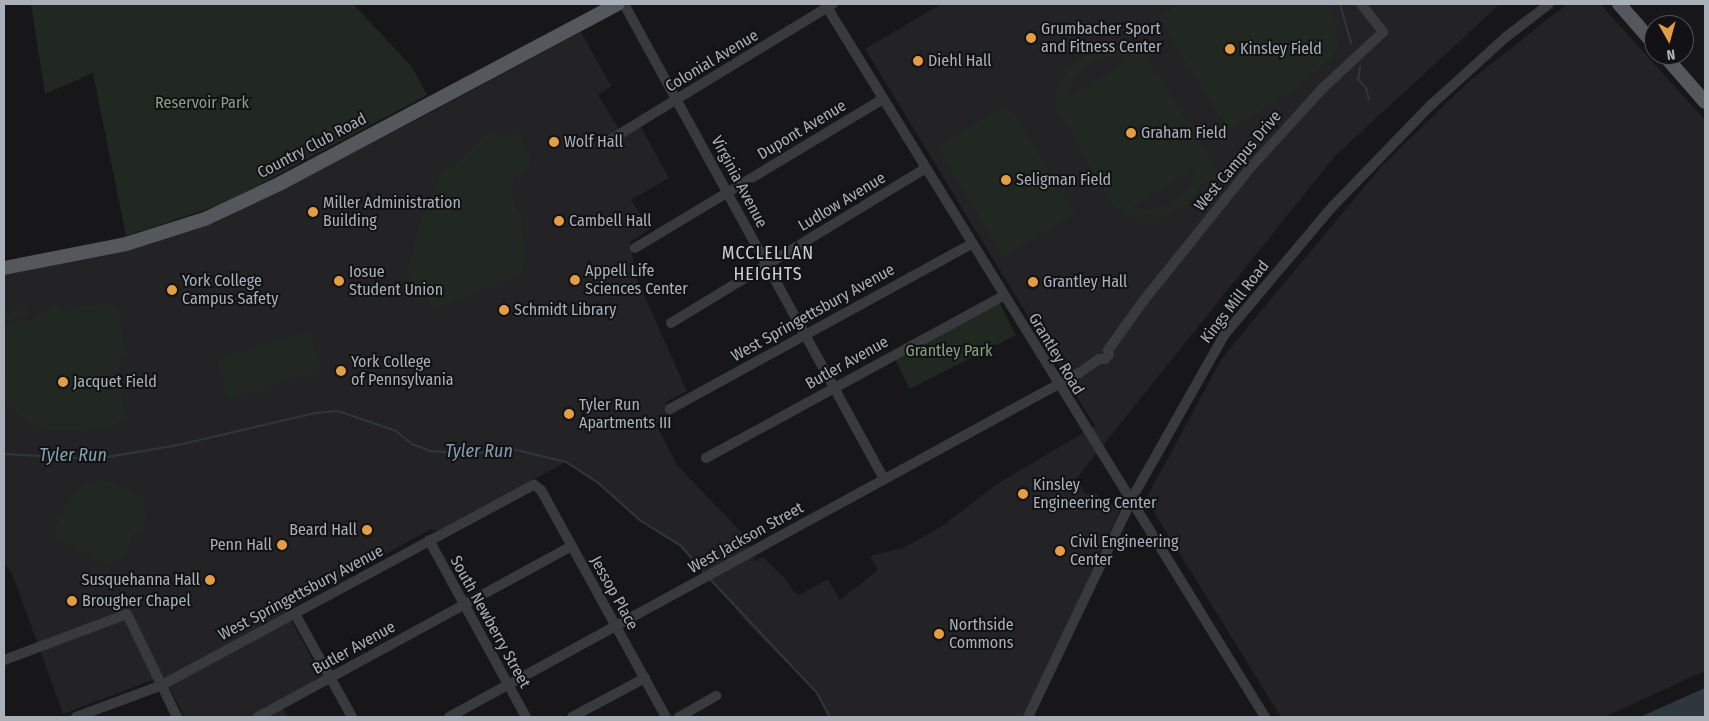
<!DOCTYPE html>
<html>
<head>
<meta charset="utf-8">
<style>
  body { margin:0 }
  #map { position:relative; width:1709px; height:721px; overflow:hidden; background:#171719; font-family:"Fira Sans Condensed",sans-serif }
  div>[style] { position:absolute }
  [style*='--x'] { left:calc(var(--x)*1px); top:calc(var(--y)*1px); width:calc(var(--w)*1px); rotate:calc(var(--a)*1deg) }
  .built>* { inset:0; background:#232326 }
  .green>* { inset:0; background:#212821; transform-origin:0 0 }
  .water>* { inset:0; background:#2e373c }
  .stream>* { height:2px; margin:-1px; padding:0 1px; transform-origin:1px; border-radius:1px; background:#2e373c }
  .minor>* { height:10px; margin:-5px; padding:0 5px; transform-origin:5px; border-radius:5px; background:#383a3d }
  .major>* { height:14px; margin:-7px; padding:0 7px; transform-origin:7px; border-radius:7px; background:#54575c }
  .dots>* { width:14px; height:14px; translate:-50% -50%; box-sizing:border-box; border:2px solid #121214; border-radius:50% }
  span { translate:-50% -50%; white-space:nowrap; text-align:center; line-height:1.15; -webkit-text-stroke:4px #121214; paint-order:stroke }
  .poi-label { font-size:16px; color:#aab0b8 }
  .left { translate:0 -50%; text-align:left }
  .right { translate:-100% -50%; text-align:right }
  .street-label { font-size:16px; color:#aab0b8 }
  .park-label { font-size:16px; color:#84a182 }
  .neighbourhood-label { font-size:18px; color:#cbced4; letter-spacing:1px }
  .water-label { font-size:18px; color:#84a0b0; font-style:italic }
  .frame { position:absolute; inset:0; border:5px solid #aab0b8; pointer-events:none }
  .north { position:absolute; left:1644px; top:15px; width:50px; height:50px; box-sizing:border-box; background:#121214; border:1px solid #4f5156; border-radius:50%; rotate:173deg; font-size:14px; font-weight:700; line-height:20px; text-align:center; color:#aab0b8 }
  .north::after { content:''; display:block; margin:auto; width:18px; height:22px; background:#e49d43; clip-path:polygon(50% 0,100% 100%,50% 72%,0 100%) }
</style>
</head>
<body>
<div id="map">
  <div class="built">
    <i style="clip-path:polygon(941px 4px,1500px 4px,1335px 156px,1076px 479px,1086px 494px,1096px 493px,1105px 503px,1117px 505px,1120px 510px,1024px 717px,830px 717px,817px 693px,752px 628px,681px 546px,641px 521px,597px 482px,566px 462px,437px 531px,431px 529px,285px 610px,322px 676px,280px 702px,288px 717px,185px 717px,163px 676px,63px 714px,12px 573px,4px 563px,4px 274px,134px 249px,216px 222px,424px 116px,581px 32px,611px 86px,598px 95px,621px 132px,638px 122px,669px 178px,631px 200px,650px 229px,630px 242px,636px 277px,687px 391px,666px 402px,673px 415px,656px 424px,677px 465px,742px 533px,755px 561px,763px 557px,786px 579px,794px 592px,799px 595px,828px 579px,840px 600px,878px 570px,870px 556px,903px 548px,941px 527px,997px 484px,1095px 426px,865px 49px)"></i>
    <i style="clip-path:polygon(1567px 4px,1600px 4px,1705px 120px,1705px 671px,1604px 717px,1281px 717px,1146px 499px,1222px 358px,1381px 167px,1467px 83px)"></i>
  </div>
  <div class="green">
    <i style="clip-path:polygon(31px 4px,353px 4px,412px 67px,427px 95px,225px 203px,126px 236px,93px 73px,45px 94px)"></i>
    <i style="clip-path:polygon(1179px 4px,1330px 4px,1338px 46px,1332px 58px,1301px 81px,1300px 86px,1228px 130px,1158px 16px)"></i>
    <i style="clip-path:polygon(evenodd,1116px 46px,1141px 54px,1144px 52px,1219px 174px,1204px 183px,1185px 207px,1160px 219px,1134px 218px,1114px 206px,1057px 109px,1057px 89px,1070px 67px,1089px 52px,1116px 46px,1114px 55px,1131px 60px,1066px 99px,1070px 84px,1082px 68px,1099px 59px,1114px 55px,1116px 46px,1196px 167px,1191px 186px,1174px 203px,1151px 211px,1132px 207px,1196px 167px)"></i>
    <i style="clip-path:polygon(1001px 109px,1007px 108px,1013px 113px,1075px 214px,1003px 256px,937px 147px)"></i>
    <i style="clip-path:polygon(517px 131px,532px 162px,528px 170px,517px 175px,510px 193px,522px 218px,525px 264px,521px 274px,435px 308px,426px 304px,409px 273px,410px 263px,422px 214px,427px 215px,440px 173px,454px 166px,488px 134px,494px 132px,498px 140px)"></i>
    <i style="left:999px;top:302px;width:37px;height:119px;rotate:63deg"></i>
    <i style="clip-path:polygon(57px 303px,62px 310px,92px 305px,113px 305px,118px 309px,125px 353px,118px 360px,125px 421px,117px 422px,111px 427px,56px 431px,32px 425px,6px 403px,4px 328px,7px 324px,29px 322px)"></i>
    <i style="left:26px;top:308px;width:7px;height:22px;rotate:74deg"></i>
    <i style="left:309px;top:331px;width:40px;height:97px;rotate:72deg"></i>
    <i style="clip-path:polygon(109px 482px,142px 496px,146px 515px,138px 534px,134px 532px,125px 557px,108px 564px,62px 541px,54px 529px,76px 490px,88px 484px)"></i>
  </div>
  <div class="water">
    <i style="clip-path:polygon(1705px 688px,1705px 717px,1640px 717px)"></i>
  </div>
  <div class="stream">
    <i style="--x:1340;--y:4;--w:41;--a:74.2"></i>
    <i style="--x:1360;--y:67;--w:12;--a:99"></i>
    <i style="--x:1358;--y:79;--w:12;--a:48"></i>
    <i style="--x:1366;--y:88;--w:12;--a:76"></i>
    <i style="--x:4;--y:454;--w:92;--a:3.1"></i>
    <i style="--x:96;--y:459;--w:83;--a:-9.7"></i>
    <i style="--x:178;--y:445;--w:141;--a:-13.1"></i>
    <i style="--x:315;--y:413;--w:23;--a:-5"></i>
    <i style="--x:338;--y:411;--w:61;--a:19"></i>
    <i style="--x:396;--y:431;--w:21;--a:39"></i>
    <i style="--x:412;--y:444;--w:19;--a:21"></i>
    <i style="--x:430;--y:451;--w:39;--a:4"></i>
    <i style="--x:469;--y:454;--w:43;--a:-6.6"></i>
    <i style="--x:512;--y:449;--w:56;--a:13.5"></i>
    <i style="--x:566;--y:462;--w:37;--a:33"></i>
    <i style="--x:597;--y:482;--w:59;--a:41.6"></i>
    <i style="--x:641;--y:521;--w:47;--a:32"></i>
    <i style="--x:681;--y:546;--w:35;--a:49"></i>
    <i style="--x:709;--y:578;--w:158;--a:46.8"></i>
    <i style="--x:817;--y:693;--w:27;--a:62"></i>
  </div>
  <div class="minor">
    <i style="--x:624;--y:4;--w:542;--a:61.31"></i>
    <i style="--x:825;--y:4;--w:838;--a:58.32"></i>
    <i style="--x:605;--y:143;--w:267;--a:-31.4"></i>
    <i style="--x:635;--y:248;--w:289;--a:-31"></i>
    <i style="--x:671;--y:323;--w:298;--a:-31.3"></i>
    <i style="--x:670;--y:409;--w:343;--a:-28.7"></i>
    <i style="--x:706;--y:458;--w:338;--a:-28.6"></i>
    <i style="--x:429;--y:540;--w:202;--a:61.3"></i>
    <i style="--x:295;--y:614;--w:118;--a:61"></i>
    <i style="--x:4;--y:660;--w:131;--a:-20.5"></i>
    <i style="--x:127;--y:614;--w:114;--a:64.1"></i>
    <i style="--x:76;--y:717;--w:90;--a:-20.3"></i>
    <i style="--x:160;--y:686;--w:425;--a:-28.3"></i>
    <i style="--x:534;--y:485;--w:9;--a:36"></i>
    <i style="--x:541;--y:490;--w:259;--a:61.2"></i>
    <i style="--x:258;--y:717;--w:357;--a:-28.6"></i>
    <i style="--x:449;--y:717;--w:718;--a:-28.64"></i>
    <i style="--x:1079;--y:373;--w:24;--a:-35"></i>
    <i style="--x:1099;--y:359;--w:6;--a:0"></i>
    <i style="--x:1105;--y:359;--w:6;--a:-51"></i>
    <i style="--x:1109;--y:354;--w:4;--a:-104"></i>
    <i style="--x:1108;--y:350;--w:62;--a:-54.2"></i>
    <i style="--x:1144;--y:300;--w:171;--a:-51.2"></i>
    <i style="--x:1251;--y:167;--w:107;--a:-47.7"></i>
    <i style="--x:1323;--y:88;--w:82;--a:-43"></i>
    <i style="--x:1383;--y:32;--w:36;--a:-128"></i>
    <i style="--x:572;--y:717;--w:83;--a:-28.1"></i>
    <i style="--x:679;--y:717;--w:43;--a:-29.6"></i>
    <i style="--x:1028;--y:717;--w:250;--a:-64.5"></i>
    <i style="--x:1136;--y:491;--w:180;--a:-60.5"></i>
    <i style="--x:1225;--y:334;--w:166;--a:-49.9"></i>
    <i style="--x:1332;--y:207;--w:142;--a:-45.9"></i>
    <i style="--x:1431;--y:105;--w:101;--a:-42.2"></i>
    <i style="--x:1506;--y:37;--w:54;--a:-37.5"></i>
  </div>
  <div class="major">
    <i style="--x:1619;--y:4;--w:53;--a:48.8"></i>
    <i style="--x:1664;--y:55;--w:62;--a:48.9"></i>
    <i style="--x:4;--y:268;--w:124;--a:-11.1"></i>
    <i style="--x:126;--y:244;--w:83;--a:-17.6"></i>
    <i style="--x:205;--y:219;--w:84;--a:-25.3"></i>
    <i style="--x:281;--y:183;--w:381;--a:-28"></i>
  </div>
  <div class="dots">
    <i style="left:1031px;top:38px;background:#e49d43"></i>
    <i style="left:1230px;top:49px;background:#e49d43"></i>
    <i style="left:918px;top:61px;background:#e49d43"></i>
    <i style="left:1131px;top:133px;background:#e49d43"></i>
    <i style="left:554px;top:142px;background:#e49d43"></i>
    <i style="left:1006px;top:180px;background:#e49d43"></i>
    <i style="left:313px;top:212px;background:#e49d43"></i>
    <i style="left:559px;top:221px;background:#e49d43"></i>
    <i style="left:575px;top:280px;background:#e49d43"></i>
    <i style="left:339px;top:281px;background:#e49d43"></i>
    <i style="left:1033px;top:282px;background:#e49d43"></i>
    <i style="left:172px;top:290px;background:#e49d43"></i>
    <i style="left:504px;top:310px;background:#e49d43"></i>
    <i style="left:341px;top:371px;background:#e49d43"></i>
    <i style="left:63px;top:382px;background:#e49d43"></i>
    <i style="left:569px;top:414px;background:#e49d43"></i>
    <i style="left:1023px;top:494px;background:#e49d43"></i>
    <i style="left:367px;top:530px;background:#e49d43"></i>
    <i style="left:282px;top:545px;background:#e49d43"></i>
    <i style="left:1060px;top:551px;background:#e49d43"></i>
    <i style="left:210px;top:580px;background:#e49d43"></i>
    <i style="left:72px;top:601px;background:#e49d43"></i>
    <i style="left:939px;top:634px;background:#e49d43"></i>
  </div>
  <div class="poi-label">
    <span class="left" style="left:1041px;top:38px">Grumbacher Sport<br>and Fitness Center</span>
    <span class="left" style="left:1240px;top:49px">Kinsley Field</span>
    <span class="left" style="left:928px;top:61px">Diehl Hall</span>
    <span class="left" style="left:1141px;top:133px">Graham Field</span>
    <span class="left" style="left:564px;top:142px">Wolf Hall</span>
    <span class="left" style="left:1016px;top:180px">Seligman Field</span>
    <span class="left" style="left:323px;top:212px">Miller Administration<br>Building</span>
    <span class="left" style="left:569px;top:221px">Cambell Hall</span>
    <span class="left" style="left:585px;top:280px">Appell Life<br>Sciences Center</span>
    <span class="left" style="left:349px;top:281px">Iosue<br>Student Union</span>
    <span class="left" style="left:182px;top:290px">York College<br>Campus Safety</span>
    <span class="left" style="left:1043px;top:282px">Grantley Hall</span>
    <span class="left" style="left:514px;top:310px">Schmidt Library</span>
    <span class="left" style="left:351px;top:371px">York College<br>of Pennsylvania</span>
    <span class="left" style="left:73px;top:382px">Jacquet Field</span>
    <span class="left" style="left:579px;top:414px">Tyler Run<br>Apartments III</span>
    <span class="left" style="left:1033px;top:494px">Kinsley<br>Engineering Center</span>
    <span class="right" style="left:357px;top:530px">Beard Hall</span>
    <span class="left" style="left:1070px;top:551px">Civil Engineering<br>Center</span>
    <span class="right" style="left:272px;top:545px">Penn Hall</span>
    <span class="right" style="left:200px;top:580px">Susquehanna Hall</span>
    <span class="left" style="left:82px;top:601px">Brougher Chapel</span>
    <span class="left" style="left:949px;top:634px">Northside<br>Commons</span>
  </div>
  <div class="street-label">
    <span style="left:712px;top:61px;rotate:-31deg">Colonial Avenue</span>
    <span style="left:802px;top:130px;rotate:-31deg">Dupont Avenue</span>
    <span style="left:312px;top:146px;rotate:-28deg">Country Club Road</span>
    <span style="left:1238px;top:161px;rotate:-50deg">West Campus Drive</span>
    <span style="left:739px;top:182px;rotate:62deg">Virginia Avenue</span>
    <span style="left:842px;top:202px;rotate:-31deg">Ludlow Avenue</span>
    <span style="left:1235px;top:302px;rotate:-52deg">Kings Mill Road</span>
    <span style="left:813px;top:313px;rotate:-29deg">West Springettsbury Avenue</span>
    <span style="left:1056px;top:354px;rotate:59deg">Grantley Road</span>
    <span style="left:847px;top:363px;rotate:-29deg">Butler Avenue</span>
    <span style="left:746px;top:538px;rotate:-29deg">West Jackson Street</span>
    <span style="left:301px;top:593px;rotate:-28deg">West Springettsbury Avenue</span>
    <span style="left:614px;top:593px;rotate:61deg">Jessop Place</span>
    <span style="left:490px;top:622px;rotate:61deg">South Newberry Street</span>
    <span style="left:354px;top:648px;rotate:-29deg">Butler Avenue</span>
  </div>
  <div class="park-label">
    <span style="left:202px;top:103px">Reservoir Park</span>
    <span style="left:949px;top:351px">Grantley Park</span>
  </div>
  <div class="neighbourhood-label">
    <span style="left:768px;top:264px">MCCLELLAN<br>HEIGHTS</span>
  </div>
  <div class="water-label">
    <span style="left:479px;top:451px">Tyler Run</span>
    <span style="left:73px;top:455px">Tyler Run</span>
  </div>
  <div class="frame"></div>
  <div class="north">N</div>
</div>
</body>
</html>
